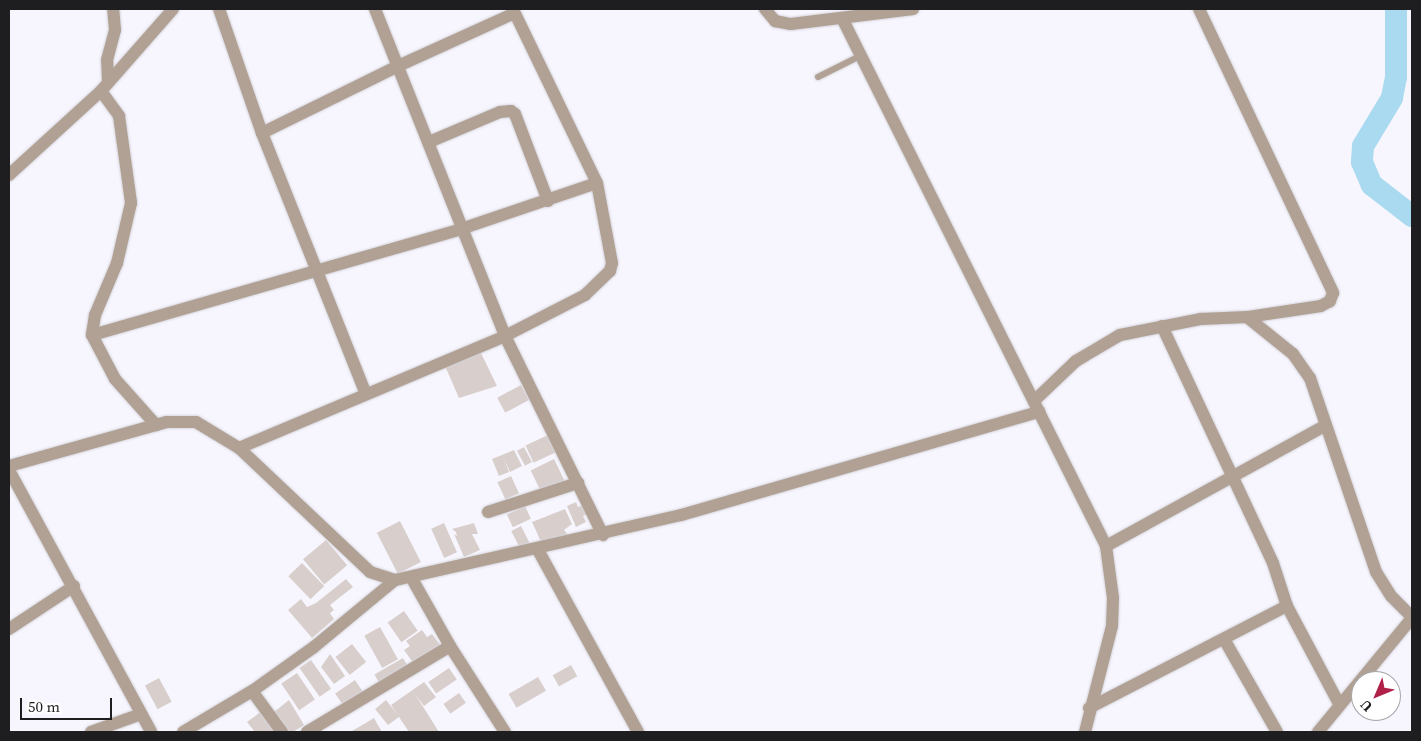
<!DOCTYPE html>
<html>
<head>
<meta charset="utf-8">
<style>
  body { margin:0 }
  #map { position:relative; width:1421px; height:741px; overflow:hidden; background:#f7f6fe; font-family:"Source Serif 4",serif }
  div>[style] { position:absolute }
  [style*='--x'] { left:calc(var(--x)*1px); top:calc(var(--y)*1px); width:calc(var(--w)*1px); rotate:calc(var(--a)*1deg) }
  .river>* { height:22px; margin:-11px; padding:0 11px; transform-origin:11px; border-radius:11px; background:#aadaef }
  .building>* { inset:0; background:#d8cfcd; transform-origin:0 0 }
  .roads { filter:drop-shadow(0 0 1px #d4d3da) drop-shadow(0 0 1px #d4d3da) }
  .service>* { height:6px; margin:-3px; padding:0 3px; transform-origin:3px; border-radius:3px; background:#b1a194 }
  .minor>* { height:12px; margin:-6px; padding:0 6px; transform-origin:6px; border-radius:6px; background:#b1a194 }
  span { translate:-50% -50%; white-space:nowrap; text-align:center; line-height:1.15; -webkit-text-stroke:4px #fff; paint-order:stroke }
  .frame { position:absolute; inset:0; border:10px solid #1e1e20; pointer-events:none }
  .north { position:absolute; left:1351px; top:671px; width:50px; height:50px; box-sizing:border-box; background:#fff; border:1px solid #a5a5a6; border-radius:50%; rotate:225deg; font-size:14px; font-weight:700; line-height:20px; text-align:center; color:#1e1e20 }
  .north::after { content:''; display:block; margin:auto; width:18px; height:22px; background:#b12049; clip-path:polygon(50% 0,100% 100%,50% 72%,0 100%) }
  .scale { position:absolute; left:20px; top:698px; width:92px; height:22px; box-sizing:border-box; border:2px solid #1e1e20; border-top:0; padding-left:6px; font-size:15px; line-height:18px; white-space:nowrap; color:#1e1e20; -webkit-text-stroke:4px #fff; paint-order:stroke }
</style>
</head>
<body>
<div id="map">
  <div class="river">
    <i style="--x:1396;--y:9;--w:68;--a:90"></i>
    <i style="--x:1396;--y:77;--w:21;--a:101"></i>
    <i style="--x:1392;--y:98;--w:56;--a:121.1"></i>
    <i style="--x:1363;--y:146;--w:16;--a:94"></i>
    <i style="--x:1362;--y:162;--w:25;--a:67"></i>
    <i style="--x:1372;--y:185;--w:51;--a:37.8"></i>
  </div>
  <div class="building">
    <i style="clip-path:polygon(481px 353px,497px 386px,459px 398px,445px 366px)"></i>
    <i style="left:521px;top:385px;width:17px;height:27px;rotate:62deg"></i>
    <i style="left:550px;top:434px;width:19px;height:27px;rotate:65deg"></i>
    <i style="left:524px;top:447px;width:17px;height:8px;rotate:62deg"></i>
    <i style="clip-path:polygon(514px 450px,522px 466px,510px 472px,504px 459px,509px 472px,499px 476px,492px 459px)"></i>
    <i style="left:554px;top:459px;width:25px;height:26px;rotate:64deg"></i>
    <i style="left:511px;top:476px;width:19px;height:15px;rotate:65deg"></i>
    <i style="clip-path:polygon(576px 502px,578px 507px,583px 505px,591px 512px,583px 516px,586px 522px,576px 527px,567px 506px)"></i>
    <i style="left:525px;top:506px;width:14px;height:20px;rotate:65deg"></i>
    <i style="clip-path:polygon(565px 509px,572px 524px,564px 530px,569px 536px,542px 544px,532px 522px)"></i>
    <i style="left:400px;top:521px;width:46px;height:26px;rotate:63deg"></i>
    <i style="left:444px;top:523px;width:32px;height:14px;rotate:66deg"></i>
    <i style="clip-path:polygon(474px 523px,478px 534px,472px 534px,480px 550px,464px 557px,454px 534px,457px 536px,456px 532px,452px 529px)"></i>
    <i style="left:521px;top:526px;width:22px;height:11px;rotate:63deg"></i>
    <i style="left:326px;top:540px;width:33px;height:30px;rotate:50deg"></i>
    <i style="left:302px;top:563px;width:32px;height:19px;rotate:46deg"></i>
    <i style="clip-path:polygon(346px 579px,353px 587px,330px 605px,334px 610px,330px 613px,334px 619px,312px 638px,288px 610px,301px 599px,307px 607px,316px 603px)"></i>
    <i style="left:404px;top:611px;width:24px;height:20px;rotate:55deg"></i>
    <i style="left:380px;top:627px;width:37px;height:18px;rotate:61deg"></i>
    <i style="clip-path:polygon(422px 630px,427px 637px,432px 634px,441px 646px,414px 664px,404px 650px,410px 646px,406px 641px)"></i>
    <i style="left:352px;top:644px;width:23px;height:21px;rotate:52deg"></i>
    <i style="clip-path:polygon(330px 654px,345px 676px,334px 684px,321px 667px)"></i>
    <i style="left:403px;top:658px;width:14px;height:33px;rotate:60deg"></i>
    <i style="left:311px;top:660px;width:35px;height:14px;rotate:55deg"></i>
    <i style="left:571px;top:665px;width:13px;height:21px;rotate:61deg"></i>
    <i style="left:449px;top:668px;width:14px;height:25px;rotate:56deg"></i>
    <i style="left:297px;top:673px;width:32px;height:19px;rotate:56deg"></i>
    <i style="left:538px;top:677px;width:16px;height:34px;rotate:60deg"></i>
    <i style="left:159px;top:678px;width:27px;height:16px;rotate:62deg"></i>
    <i style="left:355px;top:680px;width:18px;height:24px;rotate:56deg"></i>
    <i style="clip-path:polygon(424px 682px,436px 697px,424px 706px,415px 694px,439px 732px,409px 732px,399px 717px,388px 725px,375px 709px,386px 700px,397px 714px,391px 705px)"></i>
    <i style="left:459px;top:693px;width:12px;height:19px;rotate:55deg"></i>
    <i style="clip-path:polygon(289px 700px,304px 725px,293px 732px,289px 732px,274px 712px)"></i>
    <i style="clip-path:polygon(262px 711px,279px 732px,255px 732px,247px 722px)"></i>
    <i style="clip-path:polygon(374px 718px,382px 732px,350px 732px,357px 728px)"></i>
  </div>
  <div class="roads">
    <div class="service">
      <i style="--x:818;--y:77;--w:47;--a:-26.6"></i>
    </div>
    <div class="minor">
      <i style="--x:219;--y:9;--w:131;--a:70.9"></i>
      <i style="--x:262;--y:133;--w:279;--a:68.3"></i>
      <i style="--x:375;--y:9;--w:352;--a:68.3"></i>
      <i style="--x:505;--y:336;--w:222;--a:63.8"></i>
      <i style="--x:765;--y:9;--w:16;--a:50"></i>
      <i style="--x:775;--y:21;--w:16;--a:11"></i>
      <i style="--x:791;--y:24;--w:123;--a:-7"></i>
      <i style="--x:1199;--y:9;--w:314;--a:64.7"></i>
      <i style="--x:1333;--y:293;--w:9;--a:111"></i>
      <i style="--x:1330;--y:301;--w:10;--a:151"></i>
      <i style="--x:1321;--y:306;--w:75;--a:171.5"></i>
      <i style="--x:843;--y:20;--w:588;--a:63.43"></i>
      <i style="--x:1106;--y:546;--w:52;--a:82.3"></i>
      <i style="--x:1113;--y:598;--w:28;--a:92"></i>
      <i style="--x:1112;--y:626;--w:109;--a:104.3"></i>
      <i style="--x:108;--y:83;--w:23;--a:-92"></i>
      <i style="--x:107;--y:60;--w:31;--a:-75"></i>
      <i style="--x:115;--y:30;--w:21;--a:-95"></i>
      <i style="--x:101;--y:91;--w:31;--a:54"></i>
      <i style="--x:119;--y:116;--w:88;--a:82.1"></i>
      <i style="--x:131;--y:203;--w:62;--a:103.1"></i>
      <i style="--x:117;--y:263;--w:56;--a:112.9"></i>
      <i style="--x:95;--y:315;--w:20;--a:99"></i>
      <i style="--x:92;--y:335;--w:50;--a:62.4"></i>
      <i style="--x:115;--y:379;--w:62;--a:48.3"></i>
      <i style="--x:262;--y:133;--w:152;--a:-26.2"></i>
      <i style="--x:398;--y:66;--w:128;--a:-24.4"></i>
      <i style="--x:429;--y:142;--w:77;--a:-22.9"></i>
      <i style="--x:500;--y:112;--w:11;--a:-5"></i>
      <i style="--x:511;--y:111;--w:5;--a:37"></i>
      <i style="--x:515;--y:114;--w:93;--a:69.2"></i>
      <i style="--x:9;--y:175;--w:125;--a:-42.4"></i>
      <i style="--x:101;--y:91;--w:109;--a:-48.7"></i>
      <i style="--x:1162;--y:326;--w:262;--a:64.9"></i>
      <i style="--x:1273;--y:563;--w:45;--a:72"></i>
      <i style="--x:1287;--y:606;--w:111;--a:62"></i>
      <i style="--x:92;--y:335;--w:387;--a:-16"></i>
      <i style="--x:464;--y:228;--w:140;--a:-18.7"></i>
      <i style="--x:1035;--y:400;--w:57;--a:-43.6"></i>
      <i style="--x:1076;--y:361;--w:51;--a:-30.6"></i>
      <i style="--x:1120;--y:335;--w:83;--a:-11.2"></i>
      <i style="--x:1201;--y:319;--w:46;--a:-2.5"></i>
      <i style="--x:1247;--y:317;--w:59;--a:38.8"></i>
      <i style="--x:1293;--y:354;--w:29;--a:55"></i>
      <i style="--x:1310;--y:378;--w:205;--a:71.2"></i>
      <i style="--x:1376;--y:572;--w:28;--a:58"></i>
      <i style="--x:1391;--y:596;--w:30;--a:45"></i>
      <i style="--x:239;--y:448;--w:289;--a:-22.8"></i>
      <i style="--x:505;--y:336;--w:90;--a:-27.1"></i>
      <i style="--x:585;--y:295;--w:35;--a:-44"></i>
      <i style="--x:610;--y:271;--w:8;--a:-76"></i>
      <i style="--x:612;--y:263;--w:81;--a:-100.6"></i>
      <i style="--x:597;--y:183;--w:193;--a:-115.8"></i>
      <i style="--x:9;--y:466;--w:164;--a:-15.6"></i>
      <i style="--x:167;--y:422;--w:29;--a:0"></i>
      <i style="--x:196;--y:422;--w:50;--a:31.2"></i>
      <i style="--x:239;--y:448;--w:180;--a:43.4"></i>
      <i style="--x:370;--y:572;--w:26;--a:18"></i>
      <i style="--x:395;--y:580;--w:105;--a:140.4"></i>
      <i style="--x:314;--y:647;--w:76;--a:144.6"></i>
      <i style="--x:252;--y:691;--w:80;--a:149.3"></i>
      <i style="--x:9;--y:470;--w:298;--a:61.5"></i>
      <i style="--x:488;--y:512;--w:95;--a:-17.9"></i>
      <i style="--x:1106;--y:546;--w:249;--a:-28.8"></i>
      <i style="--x:538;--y:550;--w:208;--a:61.2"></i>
      <i style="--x:411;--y:577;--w:79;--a:60.5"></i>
      <i style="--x:395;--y:580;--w:293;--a:-12.8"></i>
      <i style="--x:681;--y:515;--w:373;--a:-16.1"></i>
      <i style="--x:9;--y:629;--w:78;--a:-33.5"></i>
      <i style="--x:1224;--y:639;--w:107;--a:60.3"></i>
      <i style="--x:252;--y:691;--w:51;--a:53.8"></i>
      <i style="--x:1089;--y:708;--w:223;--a:-27.3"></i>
      <i style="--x:91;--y:732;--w:53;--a:-19.8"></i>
      <i style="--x:307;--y:732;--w:167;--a:-31"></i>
      <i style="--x:450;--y:646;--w:102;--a:57.4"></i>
      <i style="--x:1318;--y:732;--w:148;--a:-50.5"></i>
    </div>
  </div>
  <div class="frame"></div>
  <div class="north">U</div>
  <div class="scale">50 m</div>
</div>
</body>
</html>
